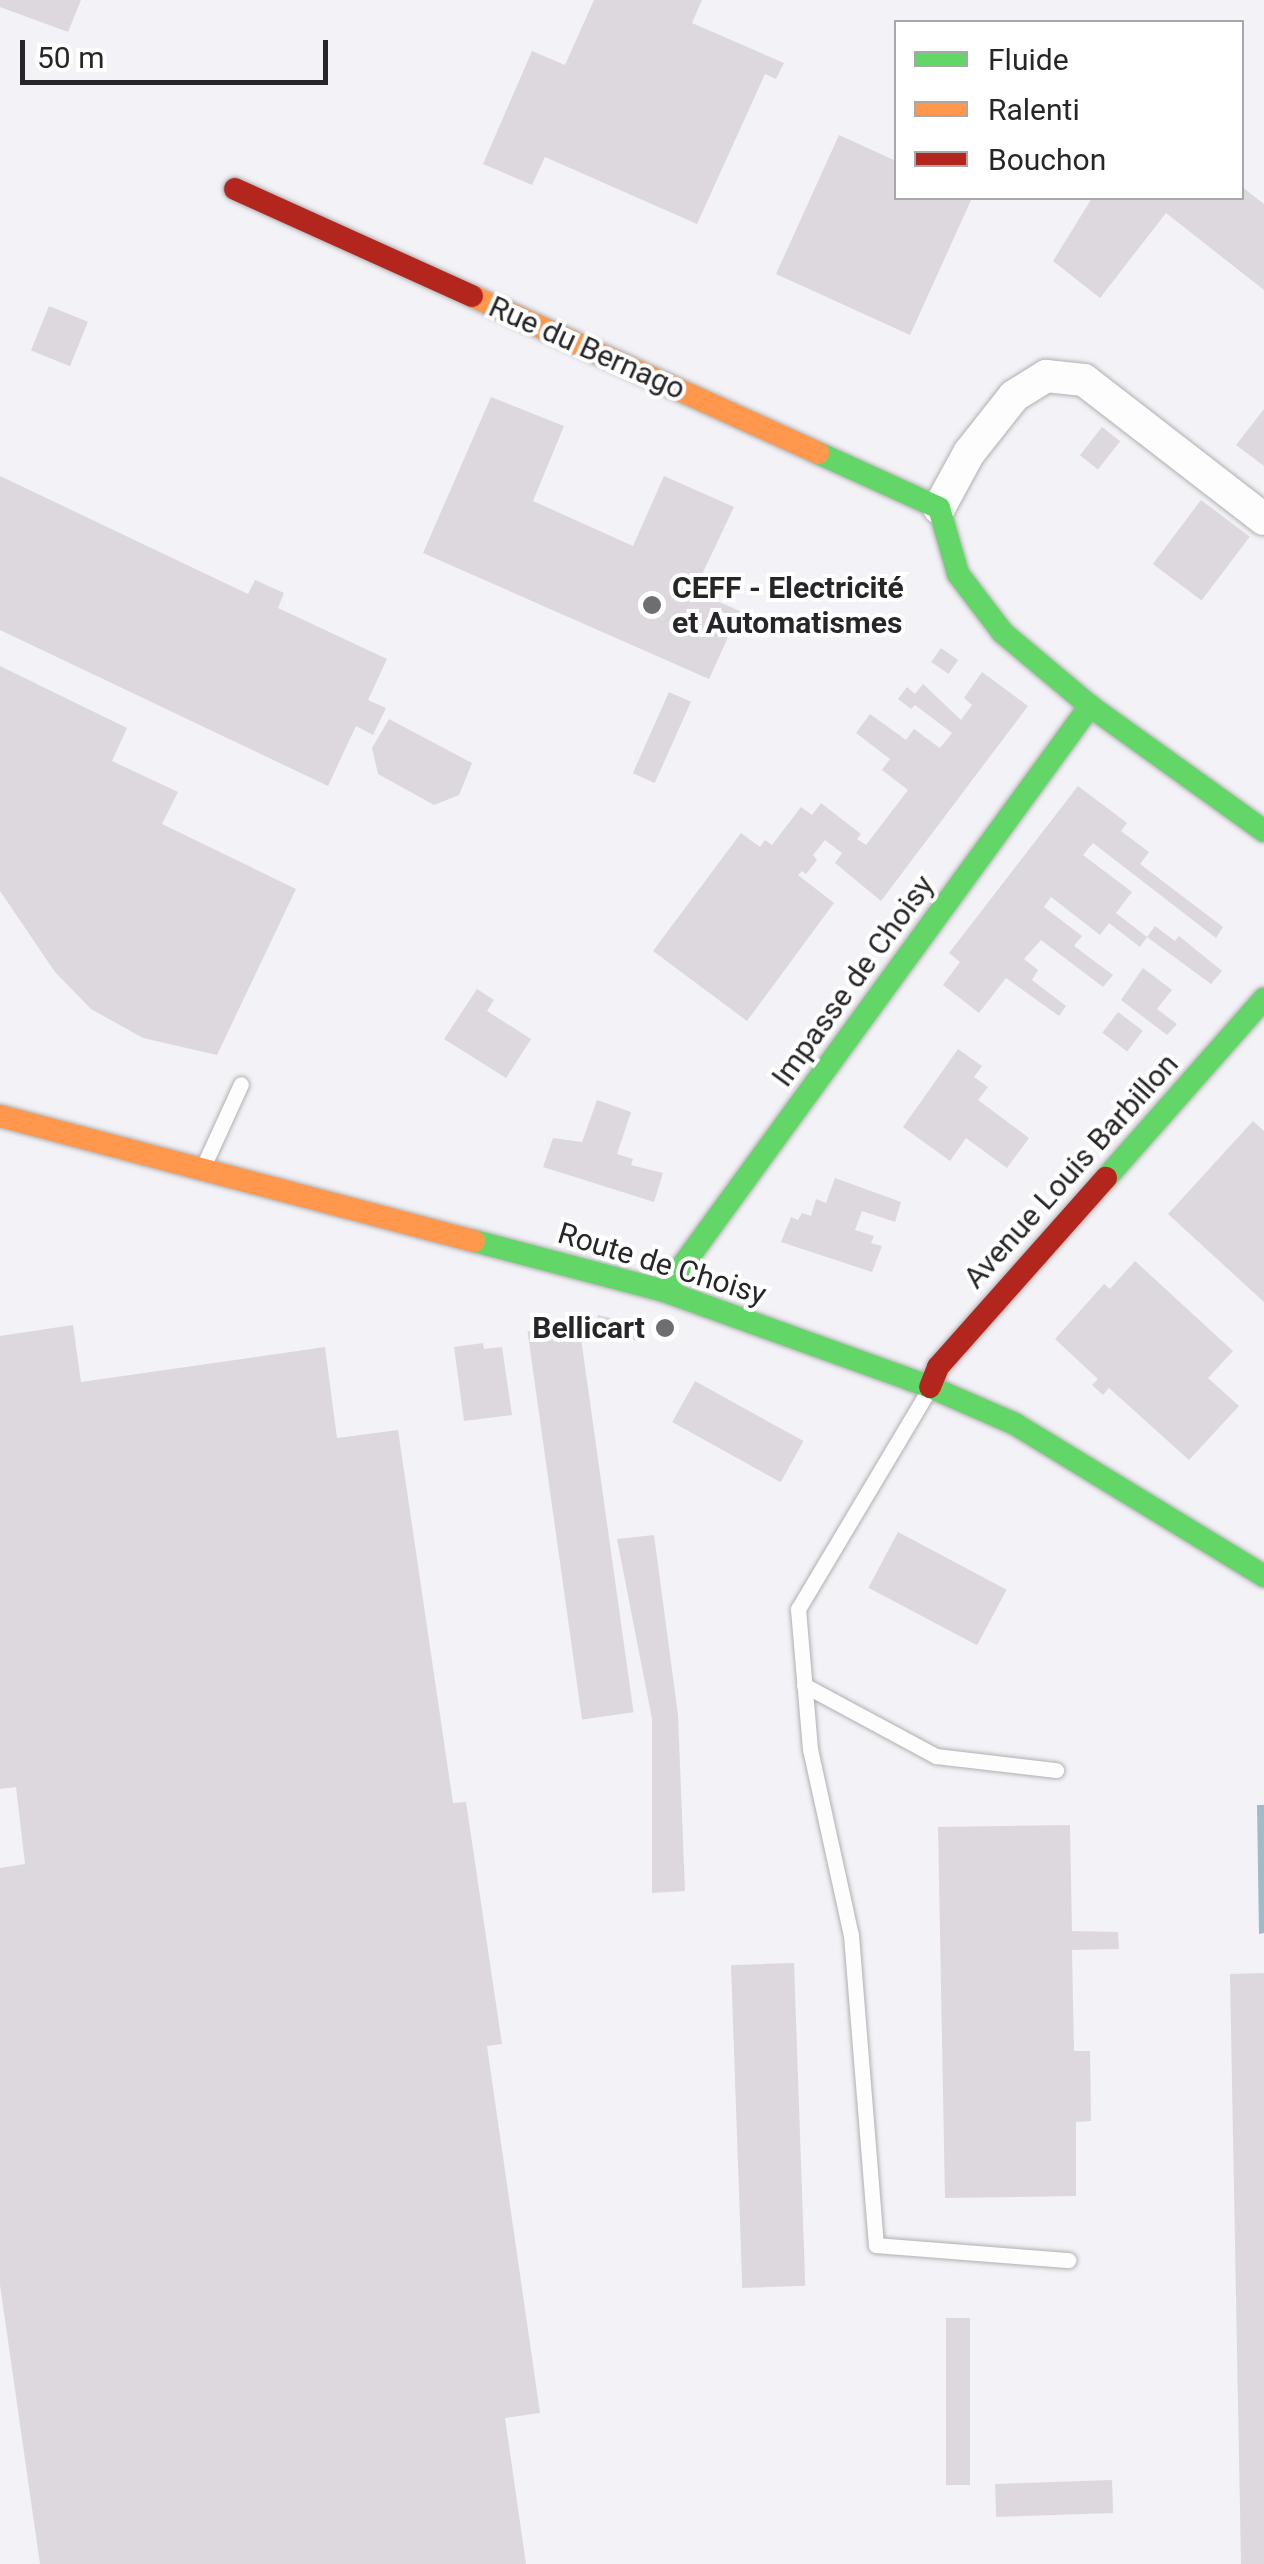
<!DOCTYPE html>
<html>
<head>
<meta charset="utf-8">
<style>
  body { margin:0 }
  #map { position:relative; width:1264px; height:2564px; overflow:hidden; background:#f3f2f6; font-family:Roboto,sans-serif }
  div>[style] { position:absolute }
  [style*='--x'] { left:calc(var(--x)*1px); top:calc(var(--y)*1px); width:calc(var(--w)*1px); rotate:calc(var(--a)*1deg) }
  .water>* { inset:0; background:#9ebbc7 }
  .building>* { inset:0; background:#ddd8de; transform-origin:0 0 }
  .roads { filter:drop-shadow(0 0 2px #b0b0b2) drop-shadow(0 0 2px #b0b0b2) }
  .lane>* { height:15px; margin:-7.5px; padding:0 7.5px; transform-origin:7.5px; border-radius:7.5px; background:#fdfdfe }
  .street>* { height:32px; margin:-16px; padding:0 16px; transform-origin:16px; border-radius:16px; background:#fdfdfe }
  .fast>* { height:22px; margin:-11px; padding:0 11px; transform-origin:11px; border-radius:11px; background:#63d668 }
  .slow>* { height:22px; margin:-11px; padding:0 11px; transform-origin:11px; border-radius:11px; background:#ff974d }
  .jam>* { height:22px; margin:-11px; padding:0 11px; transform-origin:11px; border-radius:11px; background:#b3261e }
  .dots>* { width:28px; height:28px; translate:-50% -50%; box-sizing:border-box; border:5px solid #fff; border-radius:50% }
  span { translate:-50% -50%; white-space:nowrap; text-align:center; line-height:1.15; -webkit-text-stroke:8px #fff; paint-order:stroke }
  .street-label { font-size:30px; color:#262628 }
  .poi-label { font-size:30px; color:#262628; font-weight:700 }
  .left { translate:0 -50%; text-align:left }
  .right { translate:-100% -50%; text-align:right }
  .legend { position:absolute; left:894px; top:20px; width:350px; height:180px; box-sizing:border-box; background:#fff; border:2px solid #a8a8a9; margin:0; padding:12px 18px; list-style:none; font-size:30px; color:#262628 }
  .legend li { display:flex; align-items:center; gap:20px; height:50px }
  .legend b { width:50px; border:2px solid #a8a8a9 }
  .scale { position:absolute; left:20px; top:40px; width:308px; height:45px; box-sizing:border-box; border:5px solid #262628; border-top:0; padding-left:12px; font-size:30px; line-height:35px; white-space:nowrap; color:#262628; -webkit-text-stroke:8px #fff; paint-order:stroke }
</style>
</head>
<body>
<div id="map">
  <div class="water">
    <i style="clip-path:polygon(1257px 1805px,1264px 1805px,1264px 1933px,1259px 1934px)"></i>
  </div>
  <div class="building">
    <i style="clip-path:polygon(0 0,81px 0,68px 32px,0 7px)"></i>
    <i style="clip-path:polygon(594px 0,702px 0,692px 23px,784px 63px,776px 79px,765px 74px,697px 224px,545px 157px,532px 185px,483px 164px,532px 51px,565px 65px)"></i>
    <i style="clip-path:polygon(839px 135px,896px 161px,896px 198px,972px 198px,910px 335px,776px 274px)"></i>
    <i style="clip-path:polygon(1242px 187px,1264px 204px,1264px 290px,1166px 213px,1100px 298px,1053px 261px,1092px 198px,1242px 198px)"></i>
    <i style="left:49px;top:306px;width:42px;height:48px;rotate:22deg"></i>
    <i style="clip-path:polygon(491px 397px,564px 426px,533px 501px,633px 546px,664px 476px,734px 507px,694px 591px,740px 611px,709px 679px,423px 553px)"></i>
    <i style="clip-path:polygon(1264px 409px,1264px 466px,1236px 445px)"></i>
    <i style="left:1102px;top:427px;width:23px;height:36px;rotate:38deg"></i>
    <i style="clip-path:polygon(0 476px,248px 594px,255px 580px,284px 593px,278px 608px,387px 659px,368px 700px,386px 708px,373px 735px,356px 726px,328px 786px,0 630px)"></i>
    <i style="left:1201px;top:500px;width:61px;height:80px;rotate:37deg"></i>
    <i style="left:941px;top:648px;width:21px;height:17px;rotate:35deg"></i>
    <i style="clip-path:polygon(0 666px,127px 728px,112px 761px,178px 792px,162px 824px,296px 889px,217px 1055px,143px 1038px,91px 1009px,55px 972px,0 891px)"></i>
    <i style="clip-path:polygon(982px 672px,1028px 706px,881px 901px,835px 863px,842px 853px,825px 840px,813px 855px,817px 860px,806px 874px,802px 871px,798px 875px,834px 903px,747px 1021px,653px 951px,741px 833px,760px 847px,765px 840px,772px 845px,801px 807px,812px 815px,821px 803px,861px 834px,857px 839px,866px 845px,908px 790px,882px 770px,890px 759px,856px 733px,870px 714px,906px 740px,914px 729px,940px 748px,952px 733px,915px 705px,911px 709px,898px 699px,907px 687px,915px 694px,923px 684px,961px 720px,972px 705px,964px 698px)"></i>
    <i style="left:669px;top:692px;width:24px;height:89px;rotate:24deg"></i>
    <i style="clip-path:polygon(389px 719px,472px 763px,459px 795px,434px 805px,378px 774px,372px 748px)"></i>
    <i style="clip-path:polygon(1078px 786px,1127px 823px,1121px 831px,1149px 852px,1140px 864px,1223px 927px,1216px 938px,1093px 843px,1083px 855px,1132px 892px,1116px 913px,1147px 937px,1140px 947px,1109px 923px,1100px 935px,1051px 897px,1044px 907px,1082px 936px,1074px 946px,1113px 975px,1103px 987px,1041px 940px,1024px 959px,1038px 970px,1032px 980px,1066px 1006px,1059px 1016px,1006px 978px,979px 1013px,943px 985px,960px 962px,949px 953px)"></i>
    <i style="clip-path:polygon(1155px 926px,1175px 941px,1179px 936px,1222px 971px,1211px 984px,1147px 937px)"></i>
    <i style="clip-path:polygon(1143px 968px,1172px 990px,1157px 1009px,1177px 1024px,1167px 1035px,1121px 1000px)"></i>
    <i style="clip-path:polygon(477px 989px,494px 1000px,487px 1011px,531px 1039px,506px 1078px,444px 1039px)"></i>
    <i style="left:1118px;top:1012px;width:31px;height:26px;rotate:37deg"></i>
    <i style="clip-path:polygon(958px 1049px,982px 1066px,974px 1077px,988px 1087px,978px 1100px,1029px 1138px,1007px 1168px,966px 1138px,950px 1161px,903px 1127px)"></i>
    <i style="clip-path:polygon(597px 1100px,631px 1112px,617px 1154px,633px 1159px,631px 1165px,663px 1173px,654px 1202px,543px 1167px,553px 1138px,582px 1142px)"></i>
    <i style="clip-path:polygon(1253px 1121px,1264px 1131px,1264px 1302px,1168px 1214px)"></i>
    <i style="clip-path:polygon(835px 1178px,901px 1202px,895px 1222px,862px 1211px,855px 1230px,874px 1236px,871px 1243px,882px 1246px,872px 1272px,781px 1242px,791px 1217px,798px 1220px,802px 1213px,811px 1216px,816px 1199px,826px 1203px)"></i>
    <i style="clip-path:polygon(1135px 1261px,1233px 1351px,1208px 1378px,1239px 1406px,1189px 1460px,1109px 1388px,1103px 1395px,1092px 1385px,1098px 1379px,1055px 1339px,1104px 1284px,1110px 1289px)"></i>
    <i style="left:598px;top:1315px;width:23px;height:18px;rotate:13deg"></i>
    <i style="left:621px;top:1321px;width:23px;height:14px;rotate:18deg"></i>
    <i style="left:579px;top:1324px;width:392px;height:52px;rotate:82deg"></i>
    <i style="clip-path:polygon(73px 1325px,81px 1382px,325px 1347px,337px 1438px,398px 1430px,453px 1803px,466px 1802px,502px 2044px,487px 2046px,540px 2413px,505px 2418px,526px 2564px,40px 2564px,0 2285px,0 1868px,25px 1864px,16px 1787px,0 1789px,0 1336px)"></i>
    <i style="clip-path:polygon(483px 1343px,484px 1349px,502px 1347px,512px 1415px,464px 1421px,454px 1347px)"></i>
    <i style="left:695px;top:1381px;width:124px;height:47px;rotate:29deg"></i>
    <i style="left:898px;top:1532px;width:123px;height:63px;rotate:28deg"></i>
    <i style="clip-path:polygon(654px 1535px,678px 1715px,685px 1891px,652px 1893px,652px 1719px,617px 1539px)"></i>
    <i style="clip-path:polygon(1070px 1825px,1072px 1931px,1118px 1932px,1119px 1949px,1072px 1950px,1074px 2051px,1090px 2051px,1091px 2121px,1076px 2122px,1076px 2196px,945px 2198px,938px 1827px)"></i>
    <i style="left:794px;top:1963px;width:323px;height:63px;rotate:88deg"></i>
    <i style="clip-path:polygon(1264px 1973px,1264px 2564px,1241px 2564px,1230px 1974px)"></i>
    <i style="left:946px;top:2318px;width:24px;height:167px"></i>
    <i style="left:1112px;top:2480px;width:33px;height:117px;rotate:88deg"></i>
  </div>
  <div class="roads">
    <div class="lane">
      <i style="--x:203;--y:1167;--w:91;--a:-65.4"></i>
      <i style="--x:928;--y:1391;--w:254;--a:120.8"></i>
      <i style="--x:798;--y:1609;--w:141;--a:85.1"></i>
      <i style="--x:810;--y:1749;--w:190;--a:77.6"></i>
      <i style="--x:851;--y:1935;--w:311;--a:85.4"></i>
      <i style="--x:876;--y:2245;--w:193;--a:4.5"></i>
      <i style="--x:804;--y:1685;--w:150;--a:28.3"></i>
      <i style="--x:936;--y:1756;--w:121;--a:6.7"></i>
    </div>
    <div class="street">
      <i style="--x:939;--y:508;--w:63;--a:-61.4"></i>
      <i style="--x:969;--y:453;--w:73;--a:-51.7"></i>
      <i style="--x:1014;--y:396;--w:38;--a:-32"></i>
      <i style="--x:1046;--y:376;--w:38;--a:6"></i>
      <i style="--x:1084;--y:380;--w:227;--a:37.7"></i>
    </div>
    <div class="fast">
      <i style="--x:818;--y:453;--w:133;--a:24.4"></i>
      <i style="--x:939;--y:508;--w:69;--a:73.9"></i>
      <i style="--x:958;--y:574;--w:74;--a:52.7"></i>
      <i style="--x:1003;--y:633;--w:114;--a:40"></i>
      <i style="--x:1090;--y:706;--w:214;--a:35.7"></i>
      <i style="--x:1106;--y:1178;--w:239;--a:-48.6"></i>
      <i style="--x:474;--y:1241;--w:196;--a:14.7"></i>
      <i style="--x:664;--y:1291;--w:283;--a:19.8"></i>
      <i style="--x:930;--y:1387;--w:93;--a:23.5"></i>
      <i style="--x:1015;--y:1424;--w:292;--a:31.4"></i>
      <i style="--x:664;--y:1291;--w:724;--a:-53.94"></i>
    </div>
    <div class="slow">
      <i style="--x:472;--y:296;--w:380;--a:24.4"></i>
      <i style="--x:0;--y:1116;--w:490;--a:14.8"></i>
    </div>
    <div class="jam">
      <i style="--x:235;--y:189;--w:260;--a:24.3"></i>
      <i style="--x:930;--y:1387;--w:22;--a:-68"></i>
      <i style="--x:938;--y:1367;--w:253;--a:-48.4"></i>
    </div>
  </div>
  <div class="dots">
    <i style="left:652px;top:605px;background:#6e6d70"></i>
    <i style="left:665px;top:1328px;background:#6e6d70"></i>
  </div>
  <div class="street-label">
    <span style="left:587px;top:348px;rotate:24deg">Rue du Bernago</span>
    <span style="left:853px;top:981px;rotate:-54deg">Impasse de Choisy</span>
    <span style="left:1071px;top:1171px;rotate:-48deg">Avenue Louis Barbillon</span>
    <span style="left:662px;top:1264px;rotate:17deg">Route de Choisy</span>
  </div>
  <div class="poi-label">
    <span class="left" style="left:672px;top:605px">CEFF - Electricité<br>et Automatismes</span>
    <span class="right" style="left:645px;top:1328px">Bellicart</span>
  </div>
  <ul class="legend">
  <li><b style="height:12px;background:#63d668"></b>Fluide</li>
  <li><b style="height:12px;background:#ff974d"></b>Ralenti</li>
  <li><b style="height:12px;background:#b3261e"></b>Bouchon</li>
  </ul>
  <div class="scale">50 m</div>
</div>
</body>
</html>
